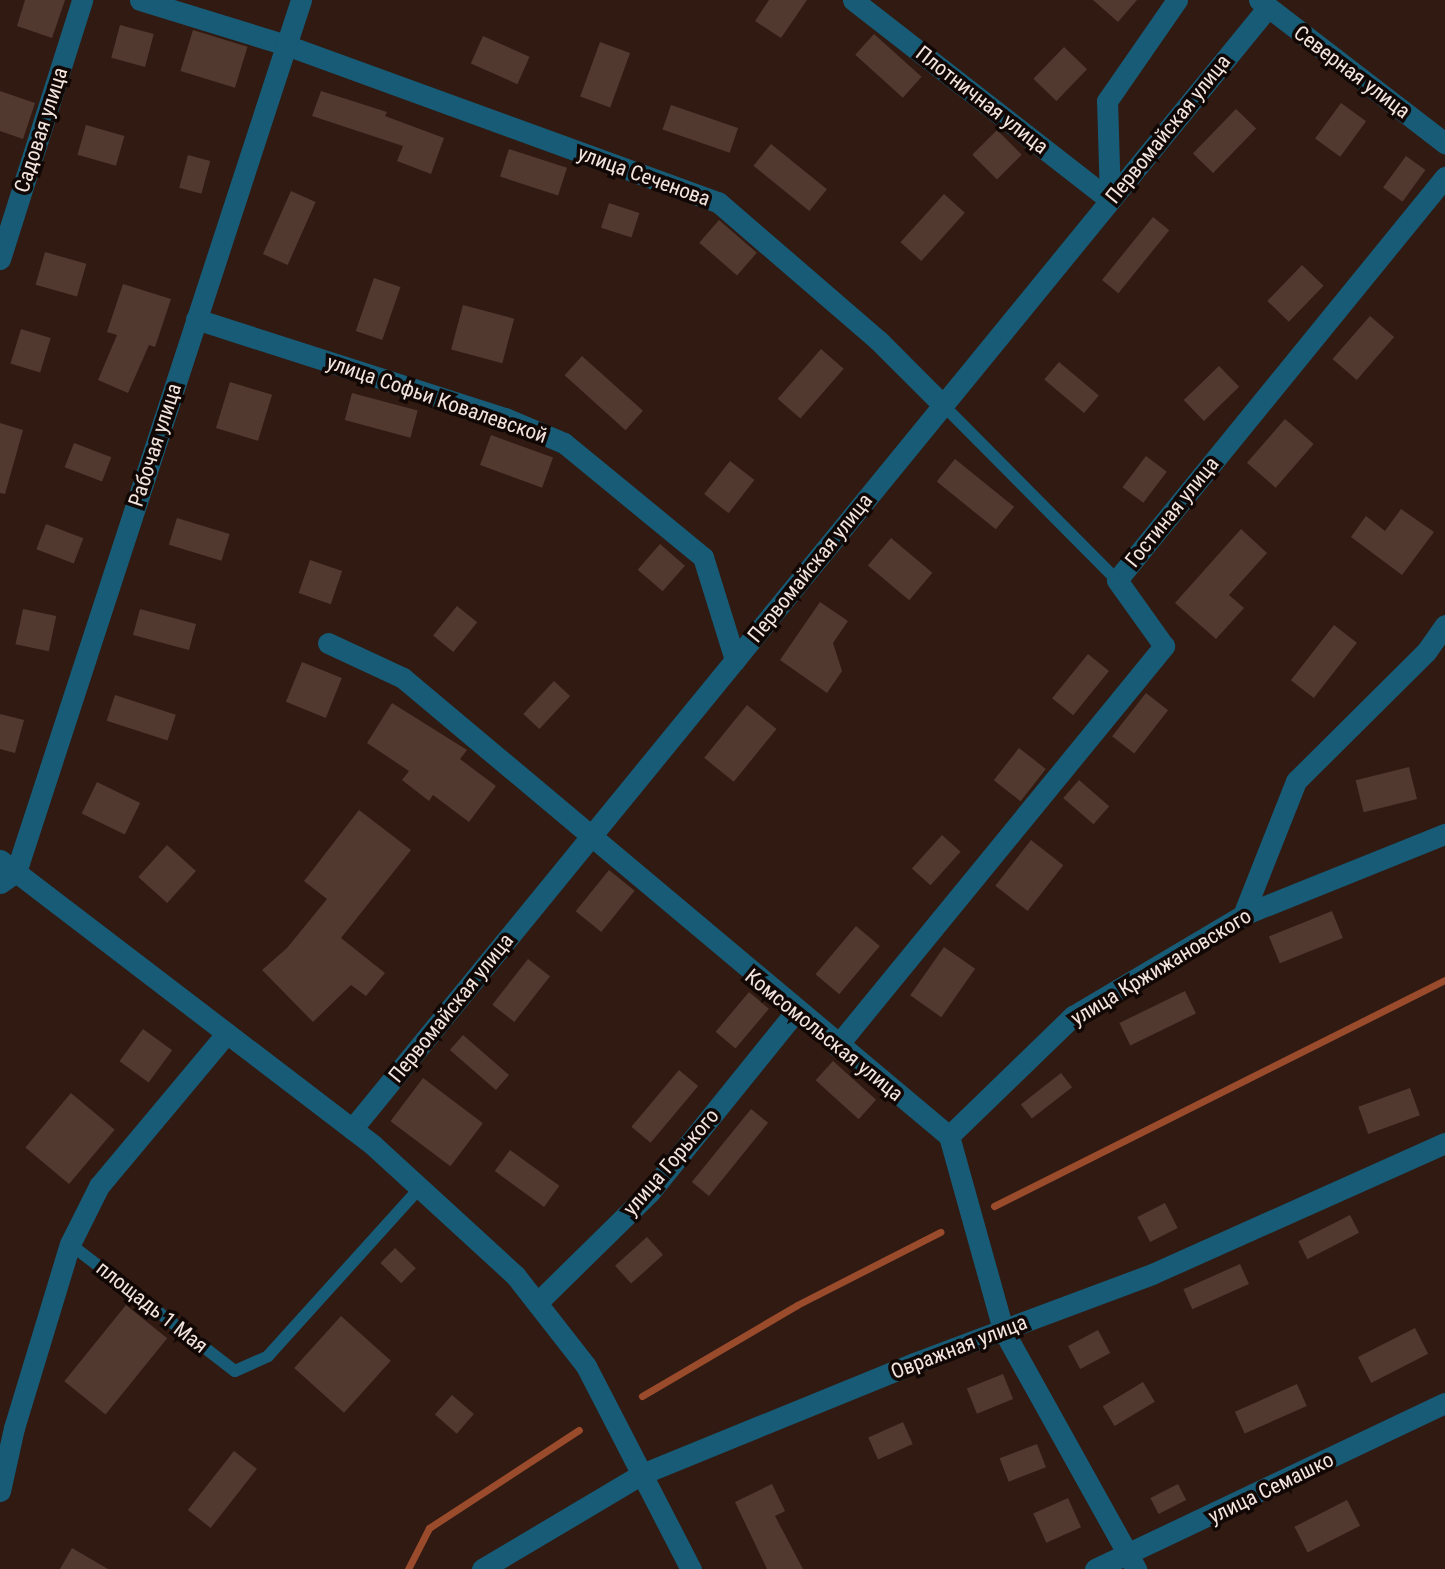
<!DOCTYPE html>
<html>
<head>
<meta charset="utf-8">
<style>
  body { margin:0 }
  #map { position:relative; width:1445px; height:1569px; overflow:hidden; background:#301a12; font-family:"Roboto Condensed",sans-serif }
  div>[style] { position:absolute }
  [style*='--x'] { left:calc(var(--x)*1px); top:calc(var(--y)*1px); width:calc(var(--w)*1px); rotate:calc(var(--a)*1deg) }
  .stream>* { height:7px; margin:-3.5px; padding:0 3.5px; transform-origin:3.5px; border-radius:3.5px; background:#9a4b2c }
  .building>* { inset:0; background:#513930; transform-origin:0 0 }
  .service>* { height:12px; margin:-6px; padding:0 6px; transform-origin:6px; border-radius:6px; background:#175b76 }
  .minor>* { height:21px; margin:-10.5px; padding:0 10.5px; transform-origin:10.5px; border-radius:10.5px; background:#175b76 }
  .tertiary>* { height:21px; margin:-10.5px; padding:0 10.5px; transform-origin:10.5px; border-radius:10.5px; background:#175b76 }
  span { translate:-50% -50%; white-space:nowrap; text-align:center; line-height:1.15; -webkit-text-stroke:7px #110805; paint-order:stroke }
  .street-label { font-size:21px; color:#f3e4de }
</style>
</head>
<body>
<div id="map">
  <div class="stream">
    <i style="--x:994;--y:1206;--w:504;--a:-26.62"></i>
    <i style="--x:642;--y:1396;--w:180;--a:-30.4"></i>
    <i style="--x:797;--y:1305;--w:161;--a:-27"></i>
    <i style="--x:408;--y:1569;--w:46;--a:-62.9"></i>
    <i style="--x:429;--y:1528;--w:179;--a:-33.2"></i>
  </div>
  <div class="building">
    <i style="clip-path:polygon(25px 0,65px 0,52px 38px,17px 26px)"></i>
    <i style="clip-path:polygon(769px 0,807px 0,781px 38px,755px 21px)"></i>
    <i style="clip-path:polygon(1093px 0,1137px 0,1118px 22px)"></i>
    <i style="left:120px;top:25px;width:35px;height:34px;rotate:15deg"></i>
    <i style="left:193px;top:30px;width:57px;height:43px;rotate:17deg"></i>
    <i style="left:874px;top:34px;width:64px;height:28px;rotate:42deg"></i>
    <i style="left:483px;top:36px;width:51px;height:30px;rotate:24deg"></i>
    <i style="left:600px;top:42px;width:32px;height:58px;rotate:20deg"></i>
    <i style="left:1064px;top:47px;width:32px;height:44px;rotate:44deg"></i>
    <i style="clip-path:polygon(0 91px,35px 103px,23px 139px,0 131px)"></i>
    <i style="clip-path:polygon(321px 91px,387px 112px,385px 116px,444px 138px,431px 174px,397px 161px,403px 146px,312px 116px)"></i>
    <i style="left:1341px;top:103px;width:31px;height:44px;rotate:36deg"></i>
    <i style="left:671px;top:105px;width:71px;height:26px;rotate:19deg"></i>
    <i style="left:1236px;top:109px;width:28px;height:62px;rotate:44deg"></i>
    <i style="left:86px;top:125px;width:40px;height:31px;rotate:16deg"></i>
    <i style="left:997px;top:130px;width:35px;height:35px;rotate:45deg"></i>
    <i style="left:771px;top:144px;width:72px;height:28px;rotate:39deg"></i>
    <i style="left:509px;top:149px;width:61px;height:29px;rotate:18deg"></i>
    <i style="left:188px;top:155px;width:23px;height:34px;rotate:15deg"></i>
    <i style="left:1406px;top:156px;width:24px;height:39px;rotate:36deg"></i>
    <i style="left:291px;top:191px;width:27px;height:69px;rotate:24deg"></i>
    <i style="left:944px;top:194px;width:28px;height:65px;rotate:42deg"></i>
    <i style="left:609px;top:203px;width:32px;height:26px;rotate:18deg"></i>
    <i style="left:1153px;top:217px;width:21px;height:81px;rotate:39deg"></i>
    <i style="left:719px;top:220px;width:50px;height:30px;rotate:41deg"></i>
    <i style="left:45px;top:252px;width:43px;height:34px;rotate:16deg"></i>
    <i style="left:1302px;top:265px;width:30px;height:50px;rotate:44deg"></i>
    <i style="left:374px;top:278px;width:28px;height:56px;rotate:19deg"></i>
    <i style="clip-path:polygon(123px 284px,171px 299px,155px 347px,149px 345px,128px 393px,98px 380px,117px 335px,107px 332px)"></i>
    <i style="left:463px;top:305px;width:53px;height:46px;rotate:15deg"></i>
    <i style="left:1370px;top:316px;width:32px;height:57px;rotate:41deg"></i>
    <i style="left:21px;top:329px;width:31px;height:36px;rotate:17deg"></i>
    <i style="left:821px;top:349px;width:30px;height:66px;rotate:41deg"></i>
    <i style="left:582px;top:356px;width:82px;height:26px;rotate:42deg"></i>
    <i style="left:1059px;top:362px;width:52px;height:23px;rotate:40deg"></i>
    <i style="left:1219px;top:366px;width:29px;height:49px;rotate:46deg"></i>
    <i style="left:230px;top:382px;width:44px;height:48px;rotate:17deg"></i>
    <i style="left:352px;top:393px;width:68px;height:28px;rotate:15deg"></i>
    <i style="left:1285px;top:419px;width:38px;height:58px;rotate:41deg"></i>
    <i style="clip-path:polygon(0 423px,23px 430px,5px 494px,0 493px)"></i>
    <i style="left:491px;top:435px;width:66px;height:32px;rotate:20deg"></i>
    <i style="left:74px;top:443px;width:40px;height:26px;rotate:21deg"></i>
    <i style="left:1146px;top:456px;width:26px;height:39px;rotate:37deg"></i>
    <i style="left:955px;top:459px;width:76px;height:29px;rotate:39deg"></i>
    <i style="left:730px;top:461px;width:31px;height:42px;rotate:38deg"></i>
    <i style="clip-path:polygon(1401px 509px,1434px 532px,1402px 575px,1351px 537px,1366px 516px,1385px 531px)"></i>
    <i style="left:177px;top:518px;width:55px;height:28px;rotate:17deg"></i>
    <i style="left:46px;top:524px;width:40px;height:27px;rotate:21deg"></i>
    <i style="clip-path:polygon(1241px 529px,1267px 553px,1229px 595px,1244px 608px,1216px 639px,1175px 603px)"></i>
    <i style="left:891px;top:538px;width:54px;height:36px;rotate:40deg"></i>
    <i style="left:660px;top:544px;width:33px;height:34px;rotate:41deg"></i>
    <i style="left:310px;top:560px;width:34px;height:35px;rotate:19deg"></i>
    <i style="clip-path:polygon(820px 602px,848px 621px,833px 643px,842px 671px,827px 693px,780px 660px)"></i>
    <i style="left:457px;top:606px;width:26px;height:38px;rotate:39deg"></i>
    <i style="left:23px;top:609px;width:34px;height:36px;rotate:12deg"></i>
    <i style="left:140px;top:609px;width:58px;height:27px;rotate:15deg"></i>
    <i style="left:1334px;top:625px;width:29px;height:70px;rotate:38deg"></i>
    <i style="left:1088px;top:654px;width:27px;height:57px;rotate:39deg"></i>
    <i style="left:302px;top:662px;width:43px;height:43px;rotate:22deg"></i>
    <i style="left:554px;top:681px;width:22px;height:45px;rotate:43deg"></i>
    <i style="left:1146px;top:693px;width:28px;height:55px;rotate:38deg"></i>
    <i style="left:115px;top:695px;width:64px;height:27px;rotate:18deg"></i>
    <i style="clip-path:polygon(392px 703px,467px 750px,460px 759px,496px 786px,469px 822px,433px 795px,429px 801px,402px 780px,409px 771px,367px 743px)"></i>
    <i style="left:747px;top:705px;width:38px;height:68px;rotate:39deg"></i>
    <i style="clip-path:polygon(0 714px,24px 720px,15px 753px,0 749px)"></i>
    <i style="left:1019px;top:748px;width:34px;height:41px;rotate:38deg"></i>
    <i style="left:1409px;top:767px;width:33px;height:55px;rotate:76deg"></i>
    <i style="left:1079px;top:780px;width:40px;height:24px;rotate:41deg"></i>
    <i style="left:97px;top:782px;width:48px;height:35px;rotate:26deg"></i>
    <i style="clip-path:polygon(359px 810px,411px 850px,341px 938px,385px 973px,366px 996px,351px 985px,313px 1022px,262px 970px,287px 948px,327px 899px,304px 881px)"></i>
    <i style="left:942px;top:835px;width:25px;height:45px;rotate:42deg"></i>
    <i style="left:1031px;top:840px;width:41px;height:58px;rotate:38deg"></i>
    <i style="left:167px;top:845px;width:39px;height:43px;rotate:42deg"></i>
    <i style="left:609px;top:870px;width:33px;height:53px;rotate:39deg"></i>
    <i style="left:1332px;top:911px;width:29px;height:68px;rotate:68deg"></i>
    <i style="left:856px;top:926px;width:31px;height:63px;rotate:40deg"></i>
    <i style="left:944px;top:947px;width:38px;height:59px;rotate:35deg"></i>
    <i style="left:528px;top:959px;width:28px;height:58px;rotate:38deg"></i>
    <i style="left:1185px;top:991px;width:25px;height:73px;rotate:64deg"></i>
    <i style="left:749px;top:992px;width:26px;height:52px;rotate:40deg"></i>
    <i style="left:143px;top:1029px;width:36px;height:40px;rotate:36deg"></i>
    <i style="left:463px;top:1035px;width:61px;height:20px;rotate:41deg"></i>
    <i style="left:833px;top:1061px;width:58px;height:26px;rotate:42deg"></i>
    <i style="left:679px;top:1070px;width:25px;height:74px;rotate:40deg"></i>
    <i style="left:1061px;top:1073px;width:18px;height:51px;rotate:52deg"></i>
    <i style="left:423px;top:1078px;width:75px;height:54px;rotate:37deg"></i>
    <i style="left:1410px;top:1088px;width:29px;height:55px;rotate:70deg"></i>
    <i style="left:71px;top:1093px;width:57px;height:71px;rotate:40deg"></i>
    <i style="left:751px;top:1109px;width:22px;height:94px;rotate:39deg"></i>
    <i style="left:510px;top:1150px;width:61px;height:26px;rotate:36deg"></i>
    <i style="left:1165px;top:1203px;width:28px;height:31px;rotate:63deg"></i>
    <i style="left:1350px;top:1215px;width:20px;height:58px;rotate:63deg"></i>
    <i style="left:647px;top:1237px;width:24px;height:43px;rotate:48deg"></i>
    <i style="left:395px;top:1248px;width:29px;height:21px;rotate:44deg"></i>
    <i style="left:1240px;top:1264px;width:22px;height:62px;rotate:66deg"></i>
    <i style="left:126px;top:1305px;width:53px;height:98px;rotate:39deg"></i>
    <i style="left:341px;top:1316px;width:67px;height:70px;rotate:42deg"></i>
    <i style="left:1415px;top:1328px;width:29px;height:64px;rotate:63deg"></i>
    <i style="left:1098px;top:1330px;width:26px;height:34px;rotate:62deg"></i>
    <i style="left:1003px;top:1374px;width:27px;height:39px;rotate:68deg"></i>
    <i style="left:1143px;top:1382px;width:23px;height:47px;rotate:59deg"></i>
    <i style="left:1297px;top:1384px;width:24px;height:68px;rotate:66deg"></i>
    <i style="left:452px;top:1395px;width:29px;height:26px;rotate:41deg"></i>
    <i style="left:903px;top:1422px;width:24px;height:38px;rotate:66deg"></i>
    <i style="left:1037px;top:1444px;width:25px;height:40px;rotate:69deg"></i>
    <i style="left:234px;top:1451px;width:29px;height:75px;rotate:38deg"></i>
    <i style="clip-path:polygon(772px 1484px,785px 1511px,775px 1516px,803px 1569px,767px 1569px,735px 1502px)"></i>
    <i style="left:1178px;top:1484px;width:18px;height:31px;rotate:63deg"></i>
    <i style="left:1068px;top:1498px;width:32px;height:38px;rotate:66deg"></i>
    <i style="left:1347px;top:1500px;width:29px;height:59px;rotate:63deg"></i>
    <i style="clip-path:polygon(72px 1548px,108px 1569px,60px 1569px)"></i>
  </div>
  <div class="service">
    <i style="--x:943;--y:405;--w:247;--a:45.2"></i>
    <i style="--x:70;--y:1244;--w:208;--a:37.6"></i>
    <i style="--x:235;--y:1371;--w:36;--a:-24"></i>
    <i style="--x:268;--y:1356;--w:227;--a:-47.9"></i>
  </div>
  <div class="minor">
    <i style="--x:140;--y:0;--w:153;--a:17.1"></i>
    <i style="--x:286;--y:45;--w:460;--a:20"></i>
    <i style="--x:718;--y:202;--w:211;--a:40.8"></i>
    <i style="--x:878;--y:340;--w:92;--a:45"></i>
    <i style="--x:853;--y:0;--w:326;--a:37.9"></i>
    <i style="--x:1259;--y:0;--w:235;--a:37.6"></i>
    <i style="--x:1110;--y:200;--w:99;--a:-91.7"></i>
    <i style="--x:1107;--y:101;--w:123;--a:-55.3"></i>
    <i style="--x:0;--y:259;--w:272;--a:-72.4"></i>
    <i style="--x:196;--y:319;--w:324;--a:17.8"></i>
    <i style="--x:505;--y:418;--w:64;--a:23"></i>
    <i style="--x:564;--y:443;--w:180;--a:39.4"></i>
    <i style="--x:703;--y:557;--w:108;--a:72.7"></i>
    <i style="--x:328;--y:643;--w:83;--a:25"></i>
    <i style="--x:403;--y:678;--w:713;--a:39.99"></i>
    <i style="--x:949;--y:1136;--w:201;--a:74.4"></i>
    <i style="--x:1003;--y:1330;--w:274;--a:60.9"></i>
    <i style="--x:0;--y:860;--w:20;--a:37"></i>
    <i style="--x:16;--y:872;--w:19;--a:145"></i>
    <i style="--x:1243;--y:915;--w:144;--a:-68.4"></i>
    <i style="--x:1296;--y:781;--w:183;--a:-44.8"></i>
    <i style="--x:1426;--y:652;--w:33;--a:-55"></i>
    <i style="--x:837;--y:1046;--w:517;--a:-50.73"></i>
    <i style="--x:1164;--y:646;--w:81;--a:-125.5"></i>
    <i style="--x:1117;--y:580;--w:520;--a:-50.86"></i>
    <i style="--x:352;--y:1129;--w:1448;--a:-50.77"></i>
    <i style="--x:949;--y:1136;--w:173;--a:-44.1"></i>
    <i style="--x:1073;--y:1016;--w:198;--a:-30.7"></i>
    <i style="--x:1243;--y:915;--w:218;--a:-21.9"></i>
    <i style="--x:537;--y:1303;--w:158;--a:-44.5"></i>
    <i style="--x:650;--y:1192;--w:231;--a:-51.1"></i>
    <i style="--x:0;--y:1491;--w:65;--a:-77.5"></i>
    <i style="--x:14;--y:1428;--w:192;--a:-73.1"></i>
    <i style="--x:70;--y:1244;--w:65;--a:-63.4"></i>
    <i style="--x:99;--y:1186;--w:199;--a:-50.1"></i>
    <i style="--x:482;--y:1569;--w:186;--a:-30.7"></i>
    <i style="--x:642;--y:1474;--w:294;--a:-22.2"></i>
    <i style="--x:914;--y:1363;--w:254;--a:-20.5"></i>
    <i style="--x:1152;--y:1274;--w:321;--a:-24.1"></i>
    <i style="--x:1095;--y:1569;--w:387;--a:-25.4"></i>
  </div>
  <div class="tertiary">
    <i style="--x:301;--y:0;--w:917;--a:108.1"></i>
    <i style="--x:16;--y:872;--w:449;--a:37.4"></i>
    <i style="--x:373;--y:1145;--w:193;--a:42.5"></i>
    <i style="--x:515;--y:1275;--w:115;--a:52"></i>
    <i style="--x:586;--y:1366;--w:229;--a:62.7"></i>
  </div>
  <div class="street-label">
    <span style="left:1352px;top:72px;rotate:37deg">Северная улица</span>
    <span style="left:982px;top:100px;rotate:38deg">Плотничная улица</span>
    <span style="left:1168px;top:129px;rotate:-51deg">Первомайская улица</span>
    <span style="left:41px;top:130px;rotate:-72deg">Садовая улица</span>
    <span style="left:644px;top:176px;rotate:20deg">улица Сеченова</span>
    <span style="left:437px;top:399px;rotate:19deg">улица Софьи Ковалевской</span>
    <span style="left:155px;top:445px;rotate:-72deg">Рабочая улица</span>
    <span style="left:1172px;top:512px;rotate:-51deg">Гостиная улица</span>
    <span style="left:810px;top:568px;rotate:-51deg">Первомайская улица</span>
    <span style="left:1161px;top:967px;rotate:-31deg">улица Кржижановского</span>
    <span style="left:451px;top:1008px;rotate:-51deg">Первомайская улица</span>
    <span style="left:824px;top:1035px;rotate:39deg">Комсомольская улица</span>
    <span style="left:671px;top:1162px;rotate:-49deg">улица Горького</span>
    <span style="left:152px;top:1307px;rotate:38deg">площадь 1 Мая</span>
    <span style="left:959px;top:1347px;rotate:-21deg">Овражная улица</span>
    <span style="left:1271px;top:1488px;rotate:-26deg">улица Семашко</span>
  </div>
</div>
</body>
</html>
